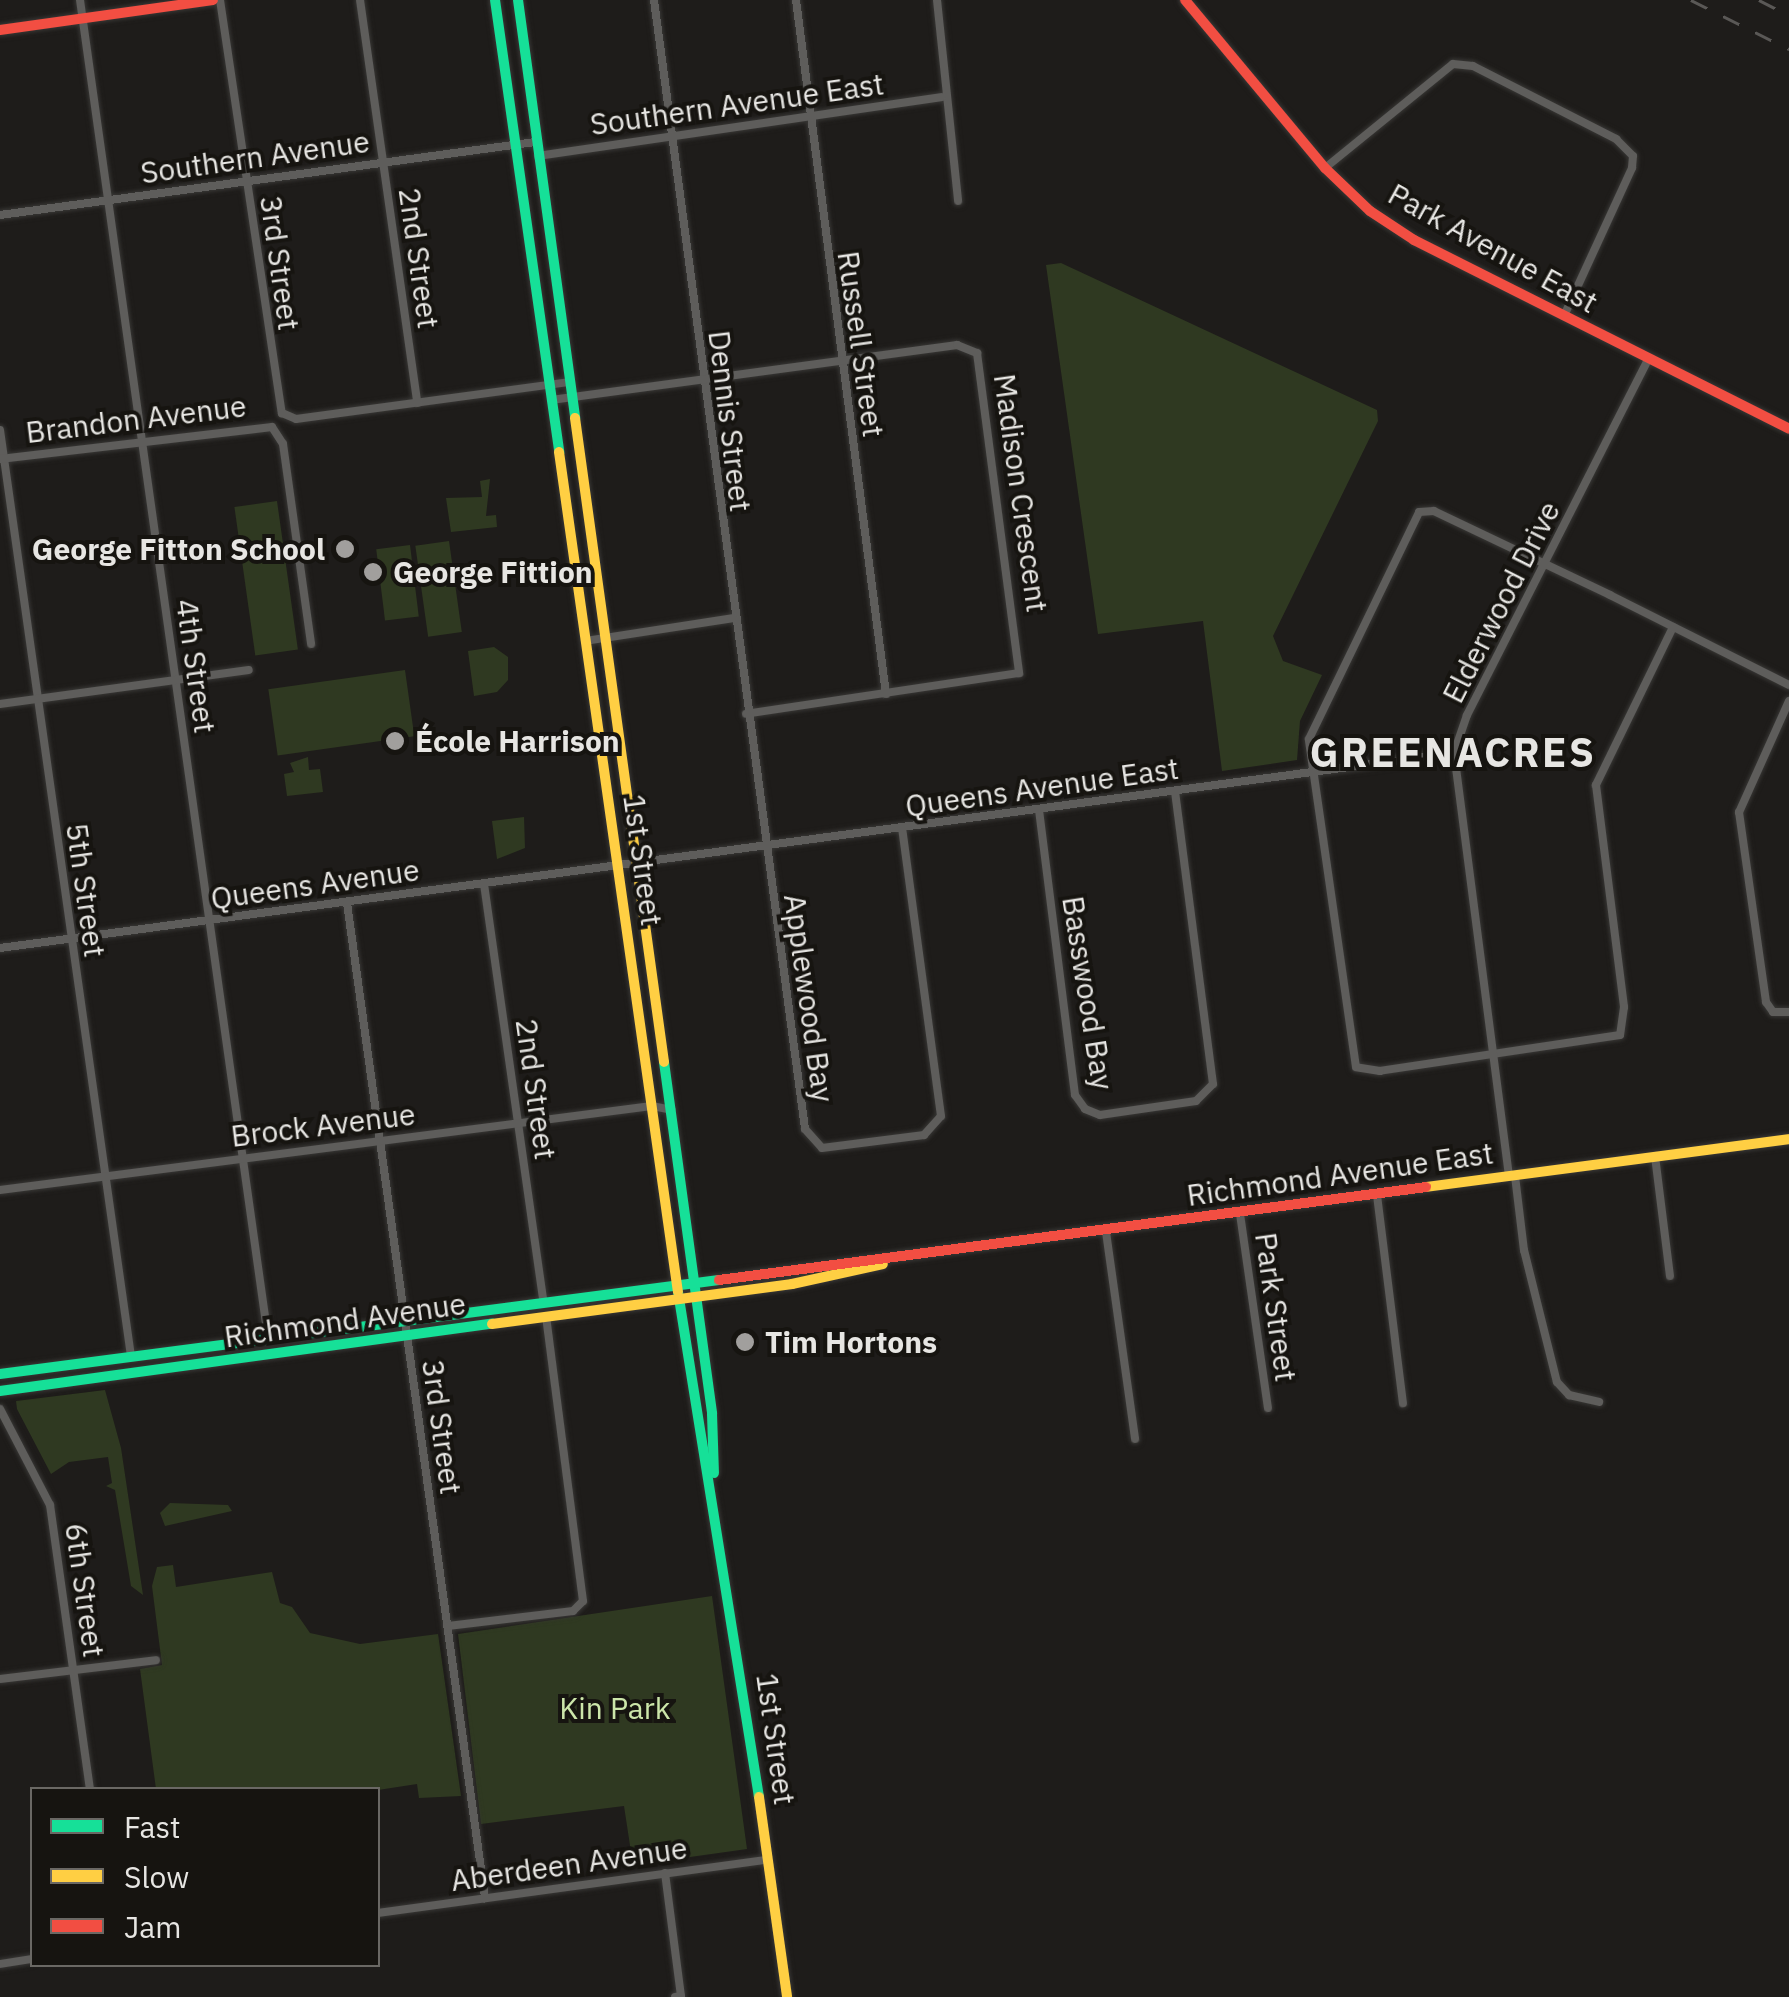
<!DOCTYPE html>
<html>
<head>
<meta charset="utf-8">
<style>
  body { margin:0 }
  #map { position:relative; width:1789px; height:1997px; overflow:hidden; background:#1e1c1a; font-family:"IBM Plex Sans",sans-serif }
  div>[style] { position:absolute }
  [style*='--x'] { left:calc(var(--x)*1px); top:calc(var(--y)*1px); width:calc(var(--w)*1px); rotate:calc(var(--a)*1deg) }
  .green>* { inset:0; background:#2f3921; transform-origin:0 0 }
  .roads { filter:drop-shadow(0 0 2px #383735) drop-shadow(0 0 2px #383735) }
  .street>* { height:8px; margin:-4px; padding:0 4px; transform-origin:4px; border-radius:4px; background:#5e5d5b }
  .fast>* { height:10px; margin:-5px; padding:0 5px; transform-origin:5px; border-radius:5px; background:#16e098 }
  .slow>* { height:10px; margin:-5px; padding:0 5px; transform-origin:5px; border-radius:5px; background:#ffcf43 }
  .jam>* { height:10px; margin:-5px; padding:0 5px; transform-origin:5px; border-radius:5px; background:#f24e42 }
  .rail>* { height:2.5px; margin-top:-1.25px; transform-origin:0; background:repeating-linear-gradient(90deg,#5a5856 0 18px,transparent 0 36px) }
  .dots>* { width:28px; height:28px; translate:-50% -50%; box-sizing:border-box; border:5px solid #161410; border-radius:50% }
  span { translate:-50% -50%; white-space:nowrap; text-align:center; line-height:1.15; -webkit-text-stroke:8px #161410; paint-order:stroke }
  .street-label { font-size:30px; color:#e7e6e3 }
  .poi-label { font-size:30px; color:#e7e6e3; font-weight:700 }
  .right { translate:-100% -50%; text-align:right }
  .left { translate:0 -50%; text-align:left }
  .park-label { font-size:30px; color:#cce6aa }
  .district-label { font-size:40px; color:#e7e6e3; font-weight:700; letter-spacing:2.5px }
  .legend { position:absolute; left:30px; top:1787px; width:350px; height:180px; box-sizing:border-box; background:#161410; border:2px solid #6a6864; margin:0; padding:12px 18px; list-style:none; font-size:30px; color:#e7e6e3 }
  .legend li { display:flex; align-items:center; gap:20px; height:50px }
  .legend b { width:50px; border:2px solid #6a6864 }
</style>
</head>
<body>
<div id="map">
  <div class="green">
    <i style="clip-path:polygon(1061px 263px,1377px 410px,1378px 421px,1273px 636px,1283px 661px,1322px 675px,1300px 721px,1297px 760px,1222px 771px,1203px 621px,1098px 634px,1046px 265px)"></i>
    <i style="clip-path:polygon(490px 479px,486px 516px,496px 515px,497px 527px,451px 532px,446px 498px,482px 497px,480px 481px)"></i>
    <i style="left:277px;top:501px;width:150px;height:43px;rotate:82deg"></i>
    <i style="left:449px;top:541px;width:92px;height:34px;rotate:82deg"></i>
    <i style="left:410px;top:545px;width:72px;height:34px;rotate:83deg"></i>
    <i style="clip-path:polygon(494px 647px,508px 657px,508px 680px,497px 692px,474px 696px,468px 651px)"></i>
    <i style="left:405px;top:670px;width:67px;height:138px;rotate:82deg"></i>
    <i style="clip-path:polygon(308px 757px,309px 770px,320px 769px,323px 792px,287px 796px,284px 774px,294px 772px,290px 763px)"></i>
    <i style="clip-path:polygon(524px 817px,525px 848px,497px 859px,492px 821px)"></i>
    <i style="clip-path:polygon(105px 1390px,121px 1448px,143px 1595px,131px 1586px,115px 1490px,106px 1486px,112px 1483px,108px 1457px,69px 1462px,51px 1474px,17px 1409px,16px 1401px)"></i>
    <i style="clip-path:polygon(170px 1503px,228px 1505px,232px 1511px,165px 1526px,160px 1513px)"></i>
    <i style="clip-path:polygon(173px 1565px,176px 1587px,272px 1572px,280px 1603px,292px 1607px,310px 1633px,360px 1644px,438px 1634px,461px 1796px,419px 1798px,417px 1784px,378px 1790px,156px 1789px,140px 1669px,162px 1665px,152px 1586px,157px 1567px)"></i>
    <i style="clip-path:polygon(712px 1596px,747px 1849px,633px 1865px,624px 1806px,481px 1824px,458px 1634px)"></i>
  </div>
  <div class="roads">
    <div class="street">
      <i style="--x:80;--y:0;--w:1350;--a:82"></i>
      <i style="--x:220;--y:0;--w:418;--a:81.5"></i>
      <i style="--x:282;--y:413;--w:15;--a:23"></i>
      <i style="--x:296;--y:419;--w:275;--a:-7.7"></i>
      <i style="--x:360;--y:0;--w:407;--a:81.9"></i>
      <i style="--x:654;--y:0;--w:1139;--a:82.38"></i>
      <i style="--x:805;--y:1129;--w:25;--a:48"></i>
      <i style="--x:822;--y:1148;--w:103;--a:-7.3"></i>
      <i style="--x:924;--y:1135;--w:25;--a:-48"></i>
      <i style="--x:941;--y:1116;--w:291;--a:-97.7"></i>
      <i style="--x:796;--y:0;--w:700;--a:82.61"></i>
      <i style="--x:937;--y:0;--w:202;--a:84"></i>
      <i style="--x:538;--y:156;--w:408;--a:-8.3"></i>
      <i style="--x:1325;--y:168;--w:165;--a:-39.1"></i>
      <i style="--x:1453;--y:64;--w:20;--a:6"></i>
      <i style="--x:1473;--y:66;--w:161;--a:27"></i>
      <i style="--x:1616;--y:139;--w:24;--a:45"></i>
      <i style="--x:1633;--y:156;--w:12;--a:95"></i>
      <i style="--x:1632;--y:168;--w:163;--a:114.7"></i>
      <i style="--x:0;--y:215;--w:540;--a:-7.77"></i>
      <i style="--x:551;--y:400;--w:410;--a:-7.7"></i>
      <i style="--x:957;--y:345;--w:22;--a:22"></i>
      <i style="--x:977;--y:353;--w:323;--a:82.5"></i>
      <i style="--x:1019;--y:673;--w:276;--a:171.5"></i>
      <i style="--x:0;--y:430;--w:935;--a:81.95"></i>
      <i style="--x:0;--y:459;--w:274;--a:-6.7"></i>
      <i style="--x:272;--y:427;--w:20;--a:57"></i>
      <i style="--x:283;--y:444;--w:202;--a:82"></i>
      <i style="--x:1673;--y:627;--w:176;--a:116"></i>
      <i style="--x:1596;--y:785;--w:224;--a:82.8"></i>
      <i style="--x:1624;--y:1007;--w:28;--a:98"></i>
      <i style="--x:1620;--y:1035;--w:243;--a:171.5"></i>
      <i style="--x:1380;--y:1071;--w:24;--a:-171"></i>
      <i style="--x:1356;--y:1067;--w:331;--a:-98.2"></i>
      <i style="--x:1309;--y:739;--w:252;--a:-64.1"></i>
      <i style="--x:1419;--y:512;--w:15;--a:-4"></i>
      <i style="--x:1434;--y:511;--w:195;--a:25.5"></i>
      <i style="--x:1610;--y:595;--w:200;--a:26.7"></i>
      <i style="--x:585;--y:641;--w:150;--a:-8.8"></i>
      <i style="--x:1789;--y:701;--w:122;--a:114.2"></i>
      <i style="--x:1739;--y:812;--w:192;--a:81.9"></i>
      <i style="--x:1766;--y:1002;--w:12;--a:55"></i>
      <i style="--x:1773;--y:1012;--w:16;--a:0"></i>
      <i style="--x:0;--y:704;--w:251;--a:-7.8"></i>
      <i style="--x:1039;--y:810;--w:287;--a:82.8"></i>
      <i style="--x:1075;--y:1095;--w:17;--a:54"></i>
      <i style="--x:1085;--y:1109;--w:16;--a:22"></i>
      <i style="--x:1100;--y:1115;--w:97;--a:-8.3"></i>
      <i style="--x:1196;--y:1101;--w:24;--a:-45"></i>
      <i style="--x:1213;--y:1084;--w:294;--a:-97.4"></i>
      <i style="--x:484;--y:884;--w:420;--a:81.9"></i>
      <i style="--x:347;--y:903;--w:1005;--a:82.1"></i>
      <i style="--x:0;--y:948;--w:1467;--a:-7.64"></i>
      <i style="--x:1655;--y:1156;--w:121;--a:82.9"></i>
      <i style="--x:1509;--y:1176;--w:427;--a:-97.4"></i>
      <i style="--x:1454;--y:753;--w:40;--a:-71.1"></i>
      <i style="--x:1467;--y:715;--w:399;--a:-63"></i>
      <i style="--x:1515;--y:1176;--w:75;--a:83.1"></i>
      <i style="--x:1524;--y:1250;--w:136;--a:76"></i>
      <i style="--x:1557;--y:1382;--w:18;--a:47"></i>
      <i style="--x:1569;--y:1395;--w:31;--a:13"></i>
      <i style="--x:0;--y:1190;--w:657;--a:-7.34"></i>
      <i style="--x:652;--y:1106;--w:20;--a:11"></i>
      <i style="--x:1377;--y:1195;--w:210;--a:82.9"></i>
      <i style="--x:1240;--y:1214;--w:196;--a:81.8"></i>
      <i style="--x:1106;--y:1232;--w:209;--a:82"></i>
      <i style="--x:0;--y:1409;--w:108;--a:62.5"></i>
      <i style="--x:50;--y:1505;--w:288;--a:82"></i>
      <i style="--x:448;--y:1626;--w:126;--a:-6.8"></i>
      <i style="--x:573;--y:1611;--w:14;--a:-45"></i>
      <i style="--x:583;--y:1601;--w:286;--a:-97.4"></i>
      <i style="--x:0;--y:1679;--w:157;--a:-6.9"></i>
      <i style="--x:665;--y:1873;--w:124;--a:82.6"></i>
      <i style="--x:681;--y:1996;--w:6;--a:171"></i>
      <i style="--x:378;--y:1913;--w:393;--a:-7.8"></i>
      <i style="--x:0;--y:1964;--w:32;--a:-9"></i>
    </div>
    <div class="fast">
      <i style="--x:495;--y:0;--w:457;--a:81.9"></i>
      <i style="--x:518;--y:0;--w:422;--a:82.2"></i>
      <i style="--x:664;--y:1062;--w:355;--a:82.2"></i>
      <i style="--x:712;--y:1414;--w:59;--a:88.1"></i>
      <i style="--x:678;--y:1292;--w:511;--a:80.89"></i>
      <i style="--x:0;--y:1374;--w:725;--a:-7.45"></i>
      <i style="--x:0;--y:1391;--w:497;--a:-7.8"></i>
    </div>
    <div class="slow">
      <i style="--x:575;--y:418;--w:650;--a:82.13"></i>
      <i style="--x:559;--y:452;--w:848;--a:81.94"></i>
      <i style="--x:1426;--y:1187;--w:366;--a:-7.5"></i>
      <i style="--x:492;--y:1324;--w:303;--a:-7.6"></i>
      <i style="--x:792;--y:1284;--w:93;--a:-12.4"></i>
      <i style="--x:759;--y:1797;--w:202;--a:82"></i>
    </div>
    <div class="jam">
      <i style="--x:1185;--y:0;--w:219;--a:50.2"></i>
      <i style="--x:1325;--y:168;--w:62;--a:43.7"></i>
      <i style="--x:1370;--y:211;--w:53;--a:33.4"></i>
      <i style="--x:1414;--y:240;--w:420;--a:26.7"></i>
      <i style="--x:0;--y:30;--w:215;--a:-8"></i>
      <i style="--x:719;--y:1280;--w:713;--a:-7.49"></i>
    </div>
  </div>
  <div class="rail">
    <i style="--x:1691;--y:0;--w:110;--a:26.6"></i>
    <i style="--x:1759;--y:0;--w:34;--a:27"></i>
  </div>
  <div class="dots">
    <i style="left:345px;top:549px;background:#a19f9d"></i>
    <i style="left:373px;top:572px;background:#a19f9d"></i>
    <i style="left:395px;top:741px;background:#a19f9d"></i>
    <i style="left:745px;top:1342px;background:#a19f9d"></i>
  </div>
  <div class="street-label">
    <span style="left:737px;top:104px;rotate:-8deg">Southern Avenue East</span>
    <span style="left:255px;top:157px;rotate:-8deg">Southern Avenue</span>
    <span style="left:1493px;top:248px;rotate:29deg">Park Avenue East</span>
    <span style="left:419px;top:258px;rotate:82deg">2nd Street</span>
    <span style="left:280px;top:263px;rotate:82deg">3rd Street</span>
    <span style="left:861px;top:344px;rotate:82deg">Russell Street</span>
    <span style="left:136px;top:419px;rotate:-7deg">Brandon Avenue</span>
    <span style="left:730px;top:421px;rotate:83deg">Dennis Street</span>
    <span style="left:1021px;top:493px;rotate:82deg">Madison Crescent</span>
    <span style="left:1501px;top:602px;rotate:-63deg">Elderwood Drive</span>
    <span style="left:196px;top:666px;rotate:82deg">4th Street</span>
    <span style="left:1042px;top:787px;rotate:-8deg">Queens Avenue East</span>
    <span style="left:643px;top:860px;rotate:82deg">1st Street</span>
    <span style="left:315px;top:884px;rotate:-8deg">Queens Avenue</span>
    <span style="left:86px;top:890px;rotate:82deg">5th Street</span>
    <span style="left:1088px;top:993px;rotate:81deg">Basswood Bay</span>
    <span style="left:809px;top:998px;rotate:82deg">Applewood Bay</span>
    <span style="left:536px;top:1089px;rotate:82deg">2nd Street</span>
    <span style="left:323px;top:1125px;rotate:-7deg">Brock Avenue</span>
    <span style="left:1340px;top:1174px;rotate:-8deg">Richmond Avenue East</span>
    <span style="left:1276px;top:1307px;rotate:82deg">Park Street</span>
    <span style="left:345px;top:1320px;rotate:-8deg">Richmond Avenue</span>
    <span style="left:442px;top:1427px;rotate:82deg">3rd Street</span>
    <span style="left:85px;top:1590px;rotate:82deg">6th Street</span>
    <span style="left:776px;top:1739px;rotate:82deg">1st Street</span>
    <span style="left:569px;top:1864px;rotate:-8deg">Aberdeen Avenue</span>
  </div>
  <div class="poi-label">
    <span class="right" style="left:325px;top:549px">George Fitton School</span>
    <span class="left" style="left:393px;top:572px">George Fittion</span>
    <span class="left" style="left:415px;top:741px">École Harrison</span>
    <span class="left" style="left:765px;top:1342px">Tim Hortons</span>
  </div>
  <div class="park-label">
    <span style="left:615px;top:1708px">Kin Park</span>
  </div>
  <div class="district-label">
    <span style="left:1453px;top:752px">GREENACRES</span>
  </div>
  <ul class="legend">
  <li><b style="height:12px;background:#16e098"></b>Fast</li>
  <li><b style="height:12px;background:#ffcf43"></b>Slow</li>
  <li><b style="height:12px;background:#f24e42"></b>Jam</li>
  </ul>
</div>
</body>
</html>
